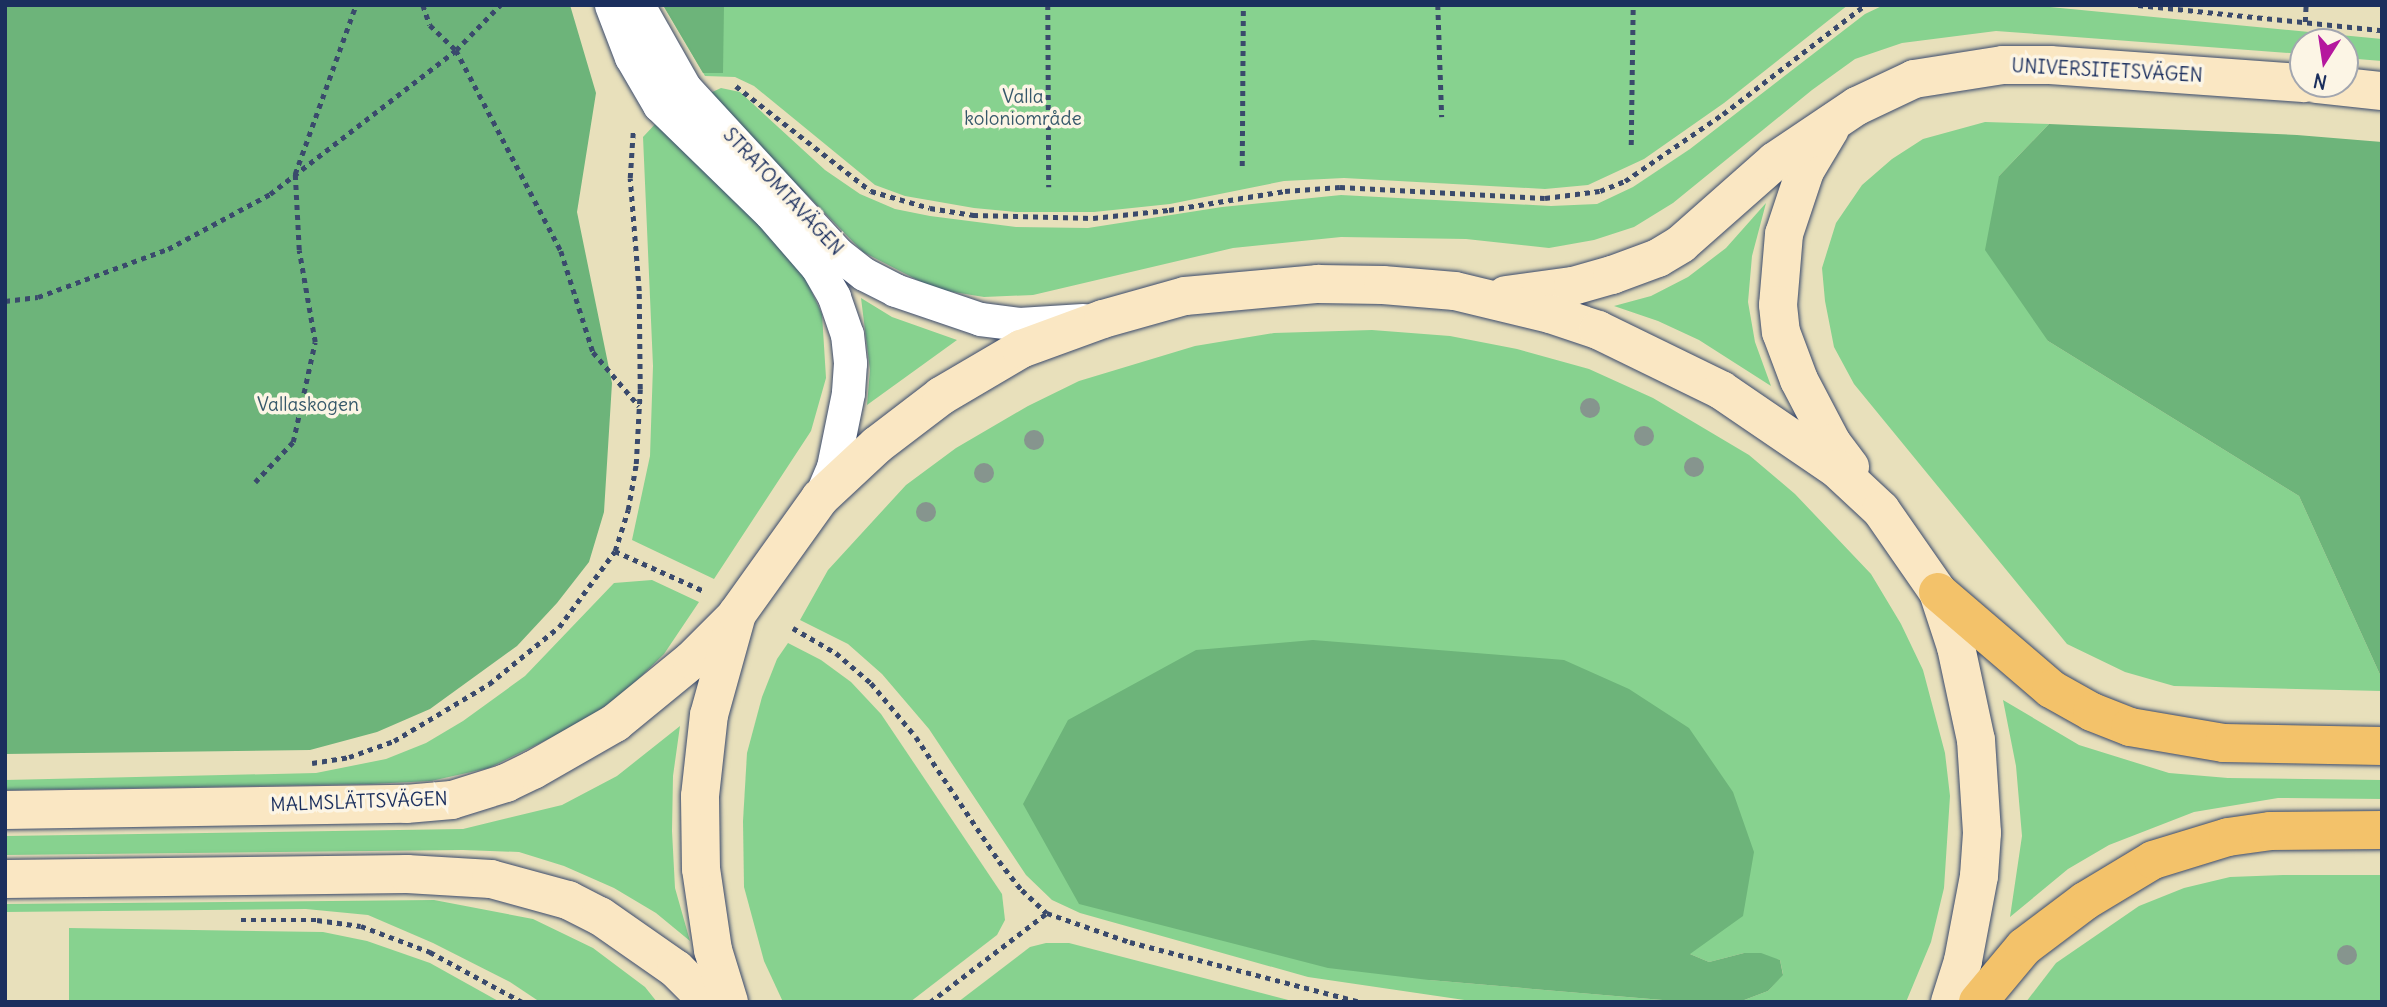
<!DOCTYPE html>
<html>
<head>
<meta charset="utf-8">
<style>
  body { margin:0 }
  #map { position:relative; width:2387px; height:1007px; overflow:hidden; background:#e8e0bb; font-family:Delius,sans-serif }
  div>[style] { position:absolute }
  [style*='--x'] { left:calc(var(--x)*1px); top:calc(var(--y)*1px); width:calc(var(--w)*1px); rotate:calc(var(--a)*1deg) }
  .green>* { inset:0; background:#87d28f }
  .forest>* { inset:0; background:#6db47a }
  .path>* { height:4.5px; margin-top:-2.25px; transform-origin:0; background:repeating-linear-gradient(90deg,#3a4a6c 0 5px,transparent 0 10px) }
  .roads { filter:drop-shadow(0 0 2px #3a4a6c) drop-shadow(0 0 2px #3a4a6c) }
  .street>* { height:33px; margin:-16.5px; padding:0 16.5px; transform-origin:16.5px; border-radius:16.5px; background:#fff }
  .secondary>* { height:38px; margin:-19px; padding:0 19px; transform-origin:19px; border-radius:19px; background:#fae7c3 }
  .highway>* { height:38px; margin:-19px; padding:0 19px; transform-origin:19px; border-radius:19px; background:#f3c26a }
  .trees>* { width:20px; height:20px; margin:-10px; border-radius:50%; background:#86958e }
  span { translate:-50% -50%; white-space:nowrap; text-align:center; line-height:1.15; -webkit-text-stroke:7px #fcf5e5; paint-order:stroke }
  .street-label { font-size:19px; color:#1b2f5e }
  .park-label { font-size:19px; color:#36586a }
  .frame { position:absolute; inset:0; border:7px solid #1b2f5e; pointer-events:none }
  .north { position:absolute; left:2289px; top:28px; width:70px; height:70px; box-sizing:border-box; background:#fcf5e5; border:2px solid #a2a6af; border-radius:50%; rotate:192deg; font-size:19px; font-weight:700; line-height:28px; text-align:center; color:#1b2f5e }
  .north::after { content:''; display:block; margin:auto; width:24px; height:32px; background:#b5179e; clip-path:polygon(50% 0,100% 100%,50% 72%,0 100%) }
</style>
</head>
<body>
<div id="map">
  <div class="green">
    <i style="clip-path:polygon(663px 5px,1848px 5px,1724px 103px,1644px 159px,1588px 185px,1545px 189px,1344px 178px,1284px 181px,1170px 204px,1094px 212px,1016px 212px,974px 208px,905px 196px,875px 185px,754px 86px,735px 77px,705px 76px)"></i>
    <i style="clip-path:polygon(1884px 5px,2029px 5px,2382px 39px,2382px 61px,2345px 58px,2345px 42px,2303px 42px,2303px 54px,1996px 31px,1902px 43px,1855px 59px,1812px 90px,1673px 203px,1634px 227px,1594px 240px,1549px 248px,1466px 239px,1341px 237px,1233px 248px,1033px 295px,984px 297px,935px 289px,863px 252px,708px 94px,721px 88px,740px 92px,825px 170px,860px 194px,895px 209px,930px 216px,1016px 227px,1088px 228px,1222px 207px,1341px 195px,1551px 206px,1597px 204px,1633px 187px,1690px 149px,1865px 14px)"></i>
    <i style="clip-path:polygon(658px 121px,798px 262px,822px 314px,826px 378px,811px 431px,714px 579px,632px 540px,650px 456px,653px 366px,643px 137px)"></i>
    <i style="clip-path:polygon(1985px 122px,2049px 124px,1999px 176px,2048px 341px,2299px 496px,2382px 679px,2382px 691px,2174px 686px,2125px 672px,2067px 644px,1854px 384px,1834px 347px,1825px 301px,1822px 268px,1836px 223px,1862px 185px,1892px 159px,1923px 139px)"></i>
    <i style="clip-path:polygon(1766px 203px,1752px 256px,1748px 302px,1755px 342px,1771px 386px,1699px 340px,1658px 321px,1614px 306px,1651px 296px,1688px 277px,1726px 248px)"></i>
    <i style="clip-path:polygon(861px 298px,892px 317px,957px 340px,867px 405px,870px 370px)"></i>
    <i style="clip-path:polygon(1372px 330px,1450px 336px,1517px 349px,1589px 369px,1653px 398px,1749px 455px,1795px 494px,1871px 574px,1901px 624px,1923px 670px,1945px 753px,1950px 796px,1944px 888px,1931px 942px,1906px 1002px,1739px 1002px,1768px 991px,1783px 974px,1780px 960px,1744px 953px,1709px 962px,1690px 954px,1429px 980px,1686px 1002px,1478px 1002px,1308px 977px,1080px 913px,1052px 900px,1026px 875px,929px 729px,882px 674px,848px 644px,800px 620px,828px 570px,906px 485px,956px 448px,1028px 406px,1079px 381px,1195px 346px,1274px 333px)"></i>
    <i style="clip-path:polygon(652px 580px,699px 602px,664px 654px,625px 692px,581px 723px,489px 768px,431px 781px,371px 784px,5px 790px,5px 780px,316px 773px,386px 759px,426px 743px,463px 721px,525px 676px,614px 583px)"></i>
    <i style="clip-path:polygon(788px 643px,821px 660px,851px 682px,881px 714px,1002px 894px,1005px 920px,997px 935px,910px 1002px,783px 1002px,764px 961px,744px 887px,743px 821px,747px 753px,762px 697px,777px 659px)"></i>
    <i style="clip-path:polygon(2003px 700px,2079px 745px,2169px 773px,2228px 778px,2382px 780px,2382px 799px,2278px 798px,2194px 812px,2109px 845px,2068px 869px,2010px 917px,2022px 836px,2016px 766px)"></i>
    <i style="clip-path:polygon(680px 726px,673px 776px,672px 831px,675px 888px,690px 941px,656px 913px,614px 888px,564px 866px,519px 852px,463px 850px,5px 855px,5px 836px,463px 829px,562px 805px,617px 776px)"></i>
    <i style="clip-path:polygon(2283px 875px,2382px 875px,2382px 1002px,2026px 1002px,2056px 963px,2139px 906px,2184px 888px,2230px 877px)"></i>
    <i style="clip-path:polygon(434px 900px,533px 919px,593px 948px,645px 987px,657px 1002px,540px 1002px,510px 982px,433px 943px,368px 915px,306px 909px,5px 912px,5px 904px)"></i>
    <i style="clip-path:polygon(69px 928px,323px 932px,367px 941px,430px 963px,500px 1002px,69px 1002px)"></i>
    <i style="clip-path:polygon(1046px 943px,1069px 943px,1296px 1002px,958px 1002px,1030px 947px)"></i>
  </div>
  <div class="forest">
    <i style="clip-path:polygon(5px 5px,570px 5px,596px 93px,577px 212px,612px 383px,604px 512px,589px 562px,557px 603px,517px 646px,430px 709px,377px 732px,310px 750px,5px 754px)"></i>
    <i style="clip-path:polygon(663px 5px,724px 5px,723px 73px,703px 73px)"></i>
    <i style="clip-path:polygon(2049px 124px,2297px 135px,2382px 142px,2382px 679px,2299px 496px,2048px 341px,1985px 250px,1999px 176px)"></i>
    <i style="clip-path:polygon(1313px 640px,1564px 660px,1629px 689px,1689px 728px,1733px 792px,1754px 852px,1743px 916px,1690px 954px,1709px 962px,1744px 953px,1761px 953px,1780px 960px,1783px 975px,1768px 991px,1739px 1002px,1686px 1002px,1429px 980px,1328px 968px,1079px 904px,1023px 804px,1068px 720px,1196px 650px)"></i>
  </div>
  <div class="path">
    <i style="--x:423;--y:5;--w:21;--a:71"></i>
    <i style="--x:430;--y:25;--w:36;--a:44"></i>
    <i style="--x:456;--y:50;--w:227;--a:62.4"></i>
    <i style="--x:561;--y:251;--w:106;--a:72.4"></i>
    <i style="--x:593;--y:352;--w:71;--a:49.6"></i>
    <i style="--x:1048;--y:5;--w:182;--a:89.7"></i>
    <i style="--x:1438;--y:5;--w:112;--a:88"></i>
    <i style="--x:2138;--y:5;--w:245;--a:5.9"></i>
    <i style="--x:2305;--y:22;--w:17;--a:-87"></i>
    <i style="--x:736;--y:86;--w:171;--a:37.9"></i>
    <i style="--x:871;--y:191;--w:61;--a:16.1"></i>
    <i style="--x:930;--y:208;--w:44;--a:9.2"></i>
    <i style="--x:973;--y:215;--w:120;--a:1.4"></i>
    <i style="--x:1093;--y:218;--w:76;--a:-6"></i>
    <i style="--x:1169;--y:210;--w:118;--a:-9.3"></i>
    <i style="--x:1285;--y:191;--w:55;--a:-4.2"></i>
    <i style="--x:1340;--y:187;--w:205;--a:3.1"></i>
    <i style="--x:1545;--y:198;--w:55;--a:-7.3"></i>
    <i style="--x:1600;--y:191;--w:27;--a:-22"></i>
    <i style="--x:1625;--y:181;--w:119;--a:-34.4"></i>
    <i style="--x:1723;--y:114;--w:179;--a:-37.5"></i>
    <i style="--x:1631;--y:145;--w:140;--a:-89.2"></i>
    <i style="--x:1242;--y:166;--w:161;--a:-89.6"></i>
    <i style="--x:5;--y:301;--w:33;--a:-7"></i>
    <i style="--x:38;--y:297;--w:139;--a:-20.3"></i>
    <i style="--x:168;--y:249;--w:116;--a:-28.3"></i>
    <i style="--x:270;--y:194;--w:235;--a:-37.7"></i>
    <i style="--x:456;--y:50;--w:63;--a:-45.6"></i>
    <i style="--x:255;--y:482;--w:55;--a:-46.5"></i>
    <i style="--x:293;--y:442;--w:102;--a:-77.6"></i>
    <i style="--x:315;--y:342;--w:93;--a:-99.9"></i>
    <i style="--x:299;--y:250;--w:76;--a:-93"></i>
    <i style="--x:295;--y:174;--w:180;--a:-70.2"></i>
    <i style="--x:615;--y:551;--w:98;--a:24.2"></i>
    <i style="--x:793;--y:628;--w:50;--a:30.2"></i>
    <i style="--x:836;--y:653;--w:46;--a:40.6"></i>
    <i style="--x:871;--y:683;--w:70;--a:50.2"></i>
    <i style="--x:916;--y:737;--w:149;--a:56.2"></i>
    <i style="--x:999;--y:861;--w:37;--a:52"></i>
    <i style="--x:1022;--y:890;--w:34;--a:43"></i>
    <i style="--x:1047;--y:913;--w:88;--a:19.3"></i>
    <i style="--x:1130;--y:942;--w:239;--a:14.6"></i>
    <i style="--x:312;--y:763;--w:37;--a:-9"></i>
    <i style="--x:349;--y:757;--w:48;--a:-19.6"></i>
    <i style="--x:394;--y:741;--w:111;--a:-31"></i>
    <i style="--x:489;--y:684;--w:90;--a:-39.2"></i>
    <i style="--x:559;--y:627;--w:94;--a:-53.6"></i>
    <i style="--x:615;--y:551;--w:43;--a:-72.4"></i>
    <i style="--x:628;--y:510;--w:47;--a:-80.1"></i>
    <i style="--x:636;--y:464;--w:75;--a:-86.9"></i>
    <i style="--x:640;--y:389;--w:98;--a:-90.6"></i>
    <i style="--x:639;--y:291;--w:113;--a:-94.6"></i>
    <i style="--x:630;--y:178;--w:46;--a:-86.3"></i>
    <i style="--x:241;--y:920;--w:76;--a:0"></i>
    <i style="--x:317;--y:920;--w:44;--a:7.8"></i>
    <i style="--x:361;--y:926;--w:74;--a:20.6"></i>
    <i style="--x:430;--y:952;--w:105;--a:28.5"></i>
    <i style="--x:930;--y:1002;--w:147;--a:-37.3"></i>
  </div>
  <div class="roads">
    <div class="street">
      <i style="--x:611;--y:5;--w:56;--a:69"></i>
      <i style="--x:631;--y:57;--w:56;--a:59.7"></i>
      <i style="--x:659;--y:105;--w:155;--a:44.2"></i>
      <i style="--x:770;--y:213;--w:72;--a:49"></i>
      <i style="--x:817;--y:267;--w:34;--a:60"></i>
      <i style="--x:834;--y:297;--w:39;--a:71"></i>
      <i style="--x:847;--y:334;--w:29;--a:84"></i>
      <i style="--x:850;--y:363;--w:30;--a:94"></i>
      <i style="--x:848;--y:393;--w:76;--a:101.5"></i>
      <i style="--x:833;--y:467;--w:34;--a:113"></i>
      <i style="--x:638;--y:5;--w:95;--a:60.5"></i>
      <i style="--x:685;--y:88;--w:224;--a:47.3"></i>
      <i style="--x:837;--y:253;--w:34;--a:38"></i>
      <i style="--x:864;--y:274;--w:35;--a:27"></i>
      <i style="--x:895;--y:290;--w:90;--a:18.8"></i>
      <i style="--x:980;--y:319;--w:39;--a:7"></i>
      <i style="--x:1019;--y:324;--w:64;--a:-3.6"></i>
    </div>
    <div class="secondary">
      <i style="--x:2316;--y:84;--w:66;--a:6.1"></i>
      <i style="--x:1830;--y:129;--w:49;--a:120.8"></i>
      <i style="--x:1805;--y:171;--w:66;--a:108.4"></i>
      <i style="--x:1784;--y:234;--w:71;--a:94.8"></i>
      <i style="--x:1778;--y:305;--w:27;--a:84"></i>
      <i style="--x:1781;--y:332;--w:51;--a:69.4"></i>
      <i style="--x:1799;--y:380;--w:71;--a:62.4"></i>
      <i style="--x:1832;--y:443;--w:30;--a:53"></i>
      <i style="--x:1506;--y:295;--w:68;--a:-7.7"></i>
      <i style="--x:1573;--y:286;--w:41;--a:-15.8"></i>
      <i style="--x:1612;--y:275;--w:49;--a:-20.3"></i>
      <i style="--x:1658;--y:258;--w:27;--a:-31"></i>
      <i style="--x:1681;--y:244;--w:125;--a:-41.4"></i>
      <i style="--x:1775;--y:161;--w:99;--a:-33.9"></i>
      <i style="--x:1857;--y:106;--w:63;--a:-25.3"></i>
      <i style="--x:1914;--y:79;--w:90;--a:-8.9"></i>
      <i style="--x:2003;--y:65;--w:47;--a:0"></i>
      <i style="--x:2050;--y:65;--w:254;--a:4.1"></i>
      <i style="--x:5;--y:810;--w:401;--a:-0.9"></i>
      <i style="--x:406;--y:804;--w:46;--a:-5"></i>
      <i style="--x:452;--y:800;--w:57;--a:-17.5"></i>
      <i style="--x:506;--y:783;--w:30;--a:-26"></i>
      <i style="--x:533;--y:770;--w:95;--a:-29.8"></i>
      <i style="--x:615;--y:723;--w:99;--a:-39.3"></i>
      <i style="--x:692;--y:660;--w:58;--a:-45"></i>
      <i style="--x:5;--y:879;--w:402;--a:-0.7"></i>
      <i style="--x:407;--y:874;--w:84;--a:3.4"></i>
      <i style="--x:491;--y:879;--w:80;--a:15.3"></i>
      <i style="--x:568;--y:900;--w:36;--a:27"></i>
      <i style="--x:600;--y:916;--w:93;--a:34.9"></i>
      <i style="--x:676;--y:969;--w:47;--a:45"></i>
      <i style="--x:729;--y:1002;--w:54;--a:-107.1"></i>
      <i style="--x:713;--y:950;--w:82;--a:-98.4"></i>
      <i style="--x:701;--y:869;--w:73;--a:-90.8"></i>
      <i style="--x:700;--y:796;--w:81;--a:-83.7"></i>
      <i style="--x:709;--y:715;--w:105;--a:-74.5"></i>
      <i style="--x:737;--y:614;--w:143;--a:-54.4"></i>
      <i style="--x:820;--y:498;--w:78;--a:-42.9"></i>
      <i style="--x:877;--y:445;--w:81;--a:-37.4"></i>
      <i style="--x:941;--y:396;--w:93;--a:-30.4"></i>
      <i style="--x:1021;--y:349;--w:87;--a:-20.1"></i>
      <i style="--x:1103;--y:319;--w:85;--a:-15.7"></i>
      <i style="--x:1185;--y:296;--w:134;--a:-5.2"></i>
      <i style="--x:1318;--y:284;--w:65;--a:0.9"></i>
      <i style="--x:1383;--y:285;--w:72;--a:4.8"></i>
      <i style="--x:1455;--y:291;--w:98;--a:13.6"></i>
      <i style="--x:1550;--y:314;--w:51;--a:18.4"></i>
      <i style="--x:1598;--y:330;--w:137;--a:26"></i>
      <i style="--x:1721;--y:390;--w:140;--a:34.3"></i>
      <i style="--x:1837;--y:469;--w:60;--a:43"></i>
      <i style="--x:1881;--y:510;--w:100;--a:55.2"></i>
      <i style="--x:1938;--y:592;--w:58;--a:71.9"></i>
      <i style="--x:1956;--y:647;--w:95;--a:77.9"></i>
      <i style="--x:1976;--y:740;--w:93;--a:86.3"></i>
      <i style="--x:1982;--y:833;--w:43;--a:94"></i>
      <i style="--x:1979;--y:876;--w:86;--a:100.7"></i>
      <i style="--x:1963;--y:961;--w:43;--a:107.6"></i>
    </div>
    <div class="highway">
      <i style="--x:1938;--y:592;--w:149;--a:40.6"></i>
      <i style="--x:2051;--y:689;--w:47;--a:29.3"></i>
      <i style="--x:2092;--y:712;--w:41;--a:21.5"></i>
      <i style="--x:2130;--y:727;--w:95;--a:9.7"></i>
      <i style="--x:2224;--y:743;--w:158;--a:1.1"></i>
      <i style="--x:1978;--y:1002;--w:72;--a:-50.1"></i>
      <i style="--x:2024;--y:947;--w:76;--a:-37"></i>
      <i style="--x:2085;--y:901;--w:79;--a:-31.1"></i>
      <i style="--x:2153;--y:860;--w:78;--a:-17"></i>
      <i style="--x:2228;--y:837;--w:42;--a:-8.1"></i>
      <i style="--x:2270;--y:831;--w:112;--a:-0.5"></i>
    </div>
  </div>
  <div class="trees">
    <i style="left:1590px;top:408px"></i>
    <i style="left:1644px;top:436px"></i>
    <i style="left:1034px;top:440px"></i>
    <i style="left:1694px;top:467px"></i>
    <i style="left:984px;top:473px"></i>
    <i style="left:926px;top:512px"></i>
    <i style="left:2347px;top:955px"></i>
  </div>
  <div class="street-label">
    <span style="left:2107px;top:71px;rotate:3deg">UNIVERSITETSVÄGEN</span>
    <span style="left:783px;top:192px;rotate:47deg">STRATOMTAVÄGEN</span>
    <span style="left:359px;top:802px;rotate:-2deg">MALMSLÄTTSVÄGEN</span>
  </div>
  <div class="park-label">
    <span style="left:1023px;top:108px">Valla<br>koloniområde</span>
    <span style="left:308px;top:405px">Vallaskogen</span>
  </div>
  <div class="frame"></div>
  <div class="north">N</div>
</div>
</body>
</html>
